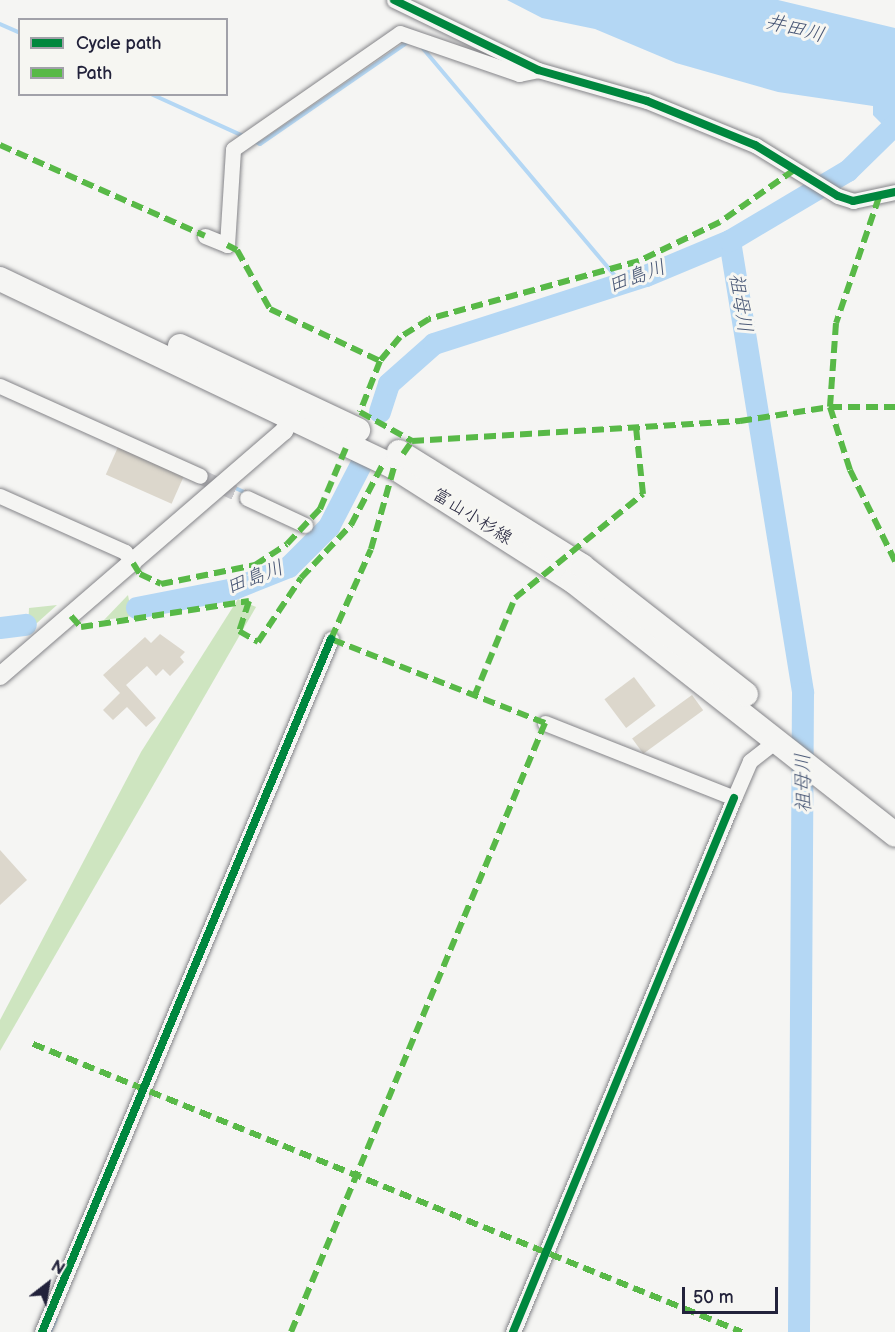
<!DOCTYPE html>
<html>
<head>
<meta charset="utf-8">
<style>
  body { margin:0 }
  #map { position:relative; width:895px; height:1332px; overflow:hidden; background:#f5f5f3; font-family:"Balsamiq Sans","Klee One",sans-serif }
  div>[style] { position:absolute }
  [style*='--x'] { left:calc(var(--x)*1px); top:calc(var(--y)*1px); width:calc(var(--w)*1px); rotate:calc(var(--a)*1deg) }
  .green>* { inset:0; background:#cee5c0 }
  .water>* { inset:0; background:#b4d7f4 }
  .stream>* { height:4px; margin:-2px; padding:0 2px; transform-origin:2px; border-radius:2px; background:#b4d7f4 }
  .river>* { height:22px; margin:-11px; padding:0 11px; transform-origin:11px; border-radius:11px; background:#b4d7f4 }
  .building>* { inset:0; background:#dcd7cc; transform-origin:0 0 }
  .minor-tunnel>* { height:15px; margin-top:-7.5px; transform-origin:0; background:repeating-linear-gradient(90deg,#cbcbce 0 15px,transparent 0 23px) }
  .roads { filter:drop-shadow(0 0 2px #858589) drop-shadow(0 0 2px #858589) }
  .minor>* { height:15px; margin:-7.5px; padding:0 7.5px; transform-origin:7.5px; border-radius:7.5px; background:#f5f5f3 }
  .tertiary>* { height:18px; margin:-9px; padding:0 9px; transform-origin:9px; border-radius:9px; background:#f5f5f3 }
  .primary>* { height:24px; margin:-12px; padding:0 12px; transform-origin:12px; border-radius:12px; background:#f5f5f3 }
  .quiet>* { height:6px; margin-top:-3px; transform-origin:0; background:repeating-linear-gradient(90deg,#58b947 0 12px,transparent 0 18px) }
  .cycleway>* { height:8px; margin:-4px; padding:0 4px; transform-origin:4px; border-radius:4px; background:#00873e }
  span { translate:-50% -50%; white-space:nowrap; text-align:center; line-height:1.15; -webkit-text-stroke:6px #f6f6f2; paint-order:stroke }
  .street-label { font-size:18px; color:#22223b }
  .water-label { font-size:20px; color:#455473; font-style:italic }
  .legend { position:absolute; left:18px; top:18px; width:210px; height:78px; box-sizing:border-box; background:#f6f6f2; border:2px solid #a1a1a9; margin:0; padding:8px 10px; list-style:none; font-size:18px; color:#22223b }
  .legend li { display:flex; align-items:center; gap:12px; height:30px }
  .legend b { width:30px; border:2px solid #a1a1a9 }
  .north { position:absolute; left:18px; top:1254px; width:60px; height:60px; -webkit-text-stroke:4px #f6f6f2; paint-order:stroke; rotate:31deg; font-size:16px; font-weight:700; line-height:24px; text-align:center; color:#22223b }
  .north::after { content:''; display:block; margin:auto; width:21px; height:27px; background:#22223b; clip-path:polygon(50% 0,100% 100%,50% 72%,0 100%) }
  .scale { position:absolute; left:682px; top:1287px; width:96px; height:27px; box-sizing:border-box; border:3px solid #22223b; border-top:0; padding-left:8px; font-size:18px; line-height:21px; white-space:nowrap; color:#22223b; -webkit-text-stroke:4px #f6f6f2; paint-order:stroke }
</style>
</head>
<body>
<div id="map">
  <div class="green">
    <i style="clip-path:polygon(128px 595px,132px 616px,104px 620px)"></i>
    <i style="clip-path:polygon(238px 599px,256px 607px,0 1051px,0 1020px,141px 752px)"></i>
    <i style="clip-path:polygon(57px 605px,28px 631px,29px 608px)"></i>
  </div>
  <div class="water">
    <i style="clip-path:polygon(507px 0,778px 0,895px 28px,895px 123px,887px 129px,873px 115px,873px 106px,778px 92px,676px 63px,595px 29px,542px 18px)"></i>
  </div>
  <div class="stream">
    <i style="--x:0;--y:24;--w:22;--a:24"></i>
    <i style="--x:420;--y:45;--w:312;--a:49.8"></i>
    <i style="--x:151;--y:94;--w:101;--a:24.5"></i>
    <i style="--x:253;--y:140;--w:8;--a:30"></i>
    <i style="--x:260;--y:144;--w:180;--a:-34.6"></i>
    <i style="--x:203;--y:473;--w:17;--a:25"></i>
    <i style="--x:231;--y:486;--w:19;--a:25"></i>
    <i style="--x:50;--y:1332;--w:14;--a:-65"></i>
  </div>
  <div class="river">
    <i style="--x:730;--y:241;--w:458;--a:80.8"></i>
    <i style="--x:803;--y:693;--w:639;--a:90.36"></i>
    <i style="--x:380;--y:412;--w:29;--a:-72"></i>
    <i style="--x:389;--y:384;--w:60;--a:-41.6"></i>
    <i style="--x:434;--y:344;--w:223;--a:-17.8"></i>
    <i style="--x:646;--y:276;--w:91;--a:-22.6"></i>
    <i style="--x:730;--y:241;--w:137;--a:-30.7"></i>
    <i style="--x:848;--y:171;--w:66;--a:-44.4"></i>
    <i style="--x:137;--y:608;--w:99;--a:-11.1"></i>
    <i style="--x:234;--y:589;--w:59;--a:-21.8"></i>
    <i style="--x:289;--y:567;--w:57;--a:-45"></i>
    <i style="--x:329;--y:527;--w:68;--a:-62.7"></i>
    <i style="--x:0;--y:628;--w:26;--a:-7"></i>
  </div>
  <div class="building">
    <i style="left:118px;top:447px;width:72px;height:30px;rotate:24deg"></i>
    <i style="clip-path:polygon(160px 634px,185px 652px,180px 657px,184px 662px,170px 676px,163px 669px,156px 676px,147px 666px,126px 685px,156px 718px,146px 727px,127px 707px,113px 720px,103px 710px,120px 693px,103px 675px,145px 637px,151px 643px)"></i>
    <i style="left:634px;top:677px;width:36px;height:37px;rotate:53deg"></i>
    <i style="left:692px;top:695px;width:19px;height:74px;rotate:54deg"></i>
    <i style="clip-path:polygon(0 850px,27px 880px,0 905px)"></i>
  </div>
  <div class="minor-tunnel">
    <i style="--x:200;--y:476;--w:52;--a:25.1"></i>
  </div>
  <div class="roads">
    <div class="minor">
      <i style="--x:394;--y:0;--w:160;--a:25.9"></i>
      <i style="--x:538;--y:70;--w:113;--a:15.9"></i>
      <i style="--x:647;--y:101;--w:117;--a:22.2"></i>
      <i style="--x:755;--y:145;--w:97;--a:31.6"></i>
      <i style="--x:838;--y:196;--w:16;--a:18"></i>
      <i style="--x:853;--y:201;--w:43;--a:-12.1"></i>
      <i style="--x:205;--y:236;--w:24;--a:22"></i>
      <i style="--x:227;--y:245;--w:96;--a:-86.4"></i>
      <i style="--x:233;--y:149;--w:203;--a:-34.8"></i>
      <i style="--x:400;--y:33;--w:126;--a:19"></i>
      <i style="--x:519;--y:74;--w:19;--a:-12"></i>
      <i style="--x:0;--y:386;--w:219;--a:24.2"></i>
      <i style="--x:0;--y:496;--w:137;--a:24.1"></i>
      <i style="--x:125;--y:552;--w:14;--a:54"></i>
      <i style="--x:247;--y:498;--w:64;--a:25"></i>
      <i style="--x:545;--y:723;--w:203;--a:21.6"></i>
      <i style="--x:734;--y:798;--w:40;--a:-66.6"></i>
      <i style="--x:750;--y:761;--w:36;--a:-38"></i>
      <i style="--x:42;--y:1332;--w:751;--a:-67.36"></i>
      <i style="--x:513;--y:1332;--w:578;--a:-67.52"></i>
    </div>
    <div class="tertiary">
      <i style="--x:0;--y:676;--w:375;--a:-40.8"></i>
      <i style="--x:284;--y:431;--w:25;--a:-64"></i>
    </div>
    <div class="primary">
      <i style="--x:0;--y:279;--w:437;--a:25.5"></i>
      <i style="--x:394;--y:467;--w:212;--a:32.5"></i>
      <i style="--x:573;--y:581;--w:410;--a:38.2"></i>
      <i style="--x:180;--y:346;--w:197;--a:25.3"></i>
      <i style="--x:399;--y:452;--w:216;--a:31.9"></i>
      <i style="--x:582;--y:566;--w:208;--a:38"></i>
    </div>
  </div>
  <div class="quiet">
    <i style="--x:0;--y:145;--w:224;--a:23.9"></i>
    <i style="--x:794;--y:170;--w:90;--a:144.9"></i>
    <i style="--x:720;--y:222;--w:90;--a:154.3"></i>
    <i style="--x:639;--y:261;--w:218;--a:164.6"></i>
    <i style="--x:429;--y:319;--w:34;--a:148"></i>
    <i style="--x:400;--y:337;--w:31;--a:130"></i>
    <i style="--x:380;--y:361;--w:55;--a:111.4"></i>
    <i style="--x:360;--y:412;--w:60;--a:29.1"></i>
    <i style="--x:412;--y:441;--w:329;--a:-3.5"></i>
    <i style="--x:740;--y:421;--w:91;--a:-8.8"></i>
    <i style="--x:830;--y:407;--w:65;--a:0"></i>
    <i style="--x:879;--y:197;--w:133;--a:108.8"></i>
    <i style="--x:836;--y:323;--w:84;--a:94.1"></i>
    <i style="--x:830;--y:407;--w:66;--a:72.4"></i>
    <i style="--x:850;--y:470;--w:102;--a:63.7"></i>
    <i style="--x:227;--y:245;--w:11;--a:27"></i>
    <i style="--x:237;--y:250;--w:68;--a:60.8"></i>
    <i style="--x:270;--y:309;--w:122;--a:25.3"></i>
    <i style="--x:403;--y:454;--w:16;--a:-55"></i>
    <i style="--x:133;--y:563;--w:13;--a:58"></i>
    <i style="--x:140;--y:574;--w:23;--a:25"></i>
    <i style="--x:161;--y:584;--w:96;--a:-11.4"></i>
    <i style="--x:255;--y:565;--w:38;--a:-33"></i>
    <i style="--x:287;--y:544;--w:48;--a:-46.7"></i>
    <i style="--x:320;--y:509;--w:72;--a:-67"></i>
    <i style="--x:71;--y:616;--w:15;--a:48"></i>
    <i style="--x:81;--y:627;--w:170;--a:-8.8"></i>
    <i style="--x:249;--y:601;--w:32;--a:108"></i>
    <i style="--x:239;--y:631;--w:22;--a:30"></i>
    <i style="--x:258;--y:642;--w:77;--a:-56.1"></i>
    <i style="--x:301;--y:578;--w:73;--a:-46.7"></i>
    <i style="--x:351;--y:525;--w:71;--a:-62.4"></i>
    <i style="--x:474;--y:697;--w:107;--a:-67.5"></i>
    <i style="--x:515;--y:598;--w:165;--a:-39.1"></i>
    <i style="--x:643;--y:494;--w:67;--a:-96"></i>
    <i style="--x:33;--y:1044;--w:765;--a:22.11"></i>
    <i style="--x:291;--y:1332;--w:660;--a:-67.36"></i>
    <i style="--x:545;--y:723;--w:230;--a:-158.6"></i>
    <i style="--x:331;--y:639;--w:98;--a:-66"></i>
    <i style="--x:371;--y:549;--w:85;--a:-74.3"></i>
  </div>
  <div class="cycleway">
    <i style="--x:394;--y:0;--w:160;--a:25.9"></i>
    <i style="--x:538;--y:70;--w:113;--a:15.9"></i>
    <i style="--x:647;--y:101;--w:117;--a:22.2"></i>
    <i style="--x:755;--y:145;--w:97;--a:31.6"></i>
    <i style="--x:838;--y:196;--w:16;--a:18"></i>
    <i style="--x:853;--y:201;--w:43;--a:-12.1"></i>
    <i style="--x:42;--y:1332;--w:751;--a:-67.36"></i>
    <i style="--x:513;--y:1332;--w:578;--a:-67.52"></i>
  </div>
  <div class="street-label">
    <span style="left:472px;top:517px;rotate:32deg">富山小杉線</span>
  </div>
  <div class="water-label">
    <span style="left:795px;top:29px;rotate:14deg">井田川</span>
    <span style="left:637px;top:277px;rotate:-20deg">田島川</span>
    <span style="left:740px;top:303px;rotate:81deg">祖母川</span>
    <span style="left:255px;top:578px;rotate:-21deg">田島川</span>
    <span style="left:804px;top:783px;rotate:-91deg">祖母川</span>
  </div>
  <ul class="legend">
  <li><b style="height:8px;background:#00873e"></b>Cycle path</li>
  <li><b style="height:8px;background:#58b947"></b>Path</li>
  </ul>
  <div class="north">N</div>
  <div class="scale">50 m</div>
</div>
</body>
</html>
